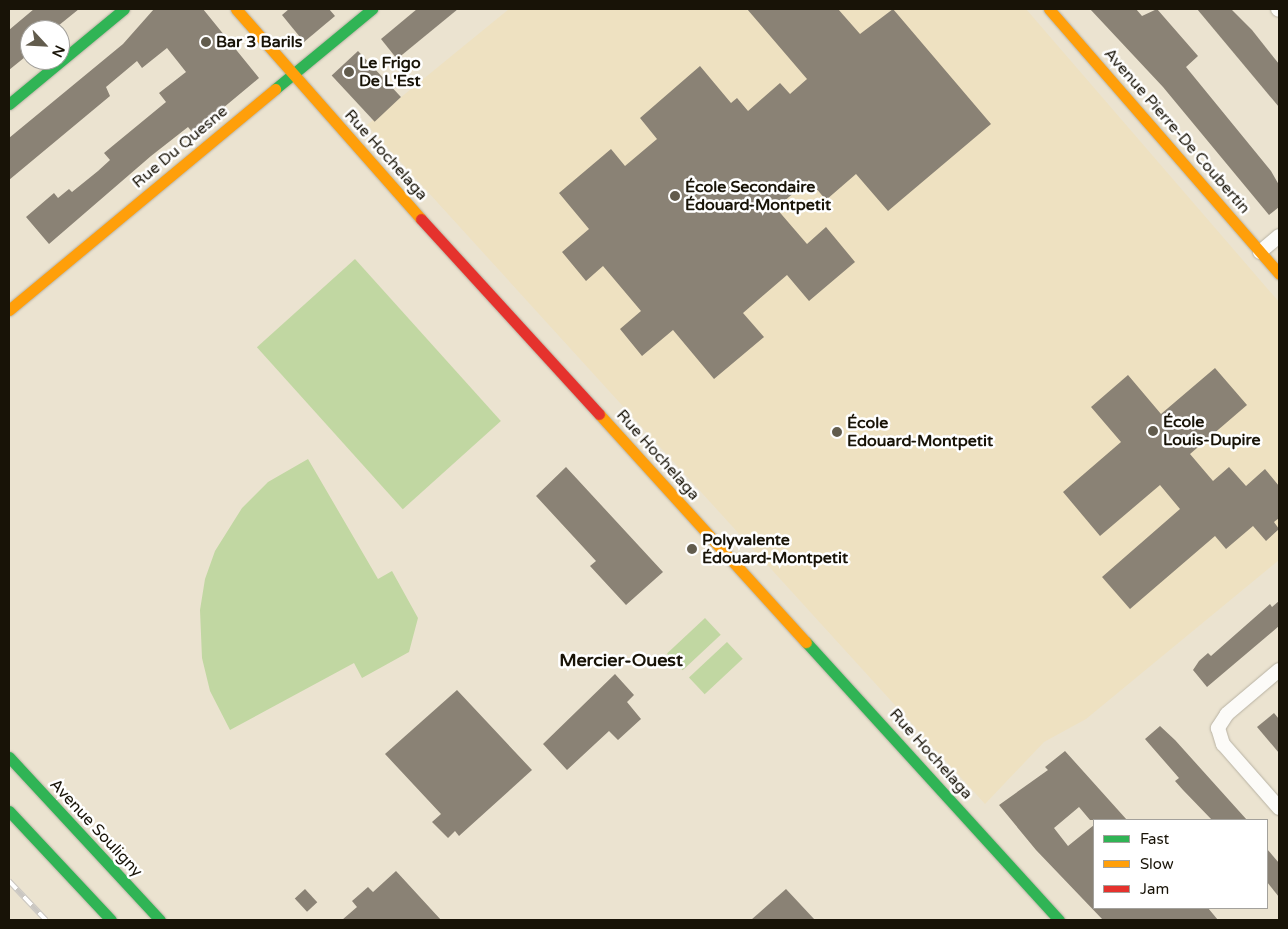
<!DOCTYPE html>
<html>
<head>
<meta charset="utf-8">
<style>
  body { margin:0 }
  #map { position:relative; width:1288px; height:929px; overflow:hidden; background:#ebe3d0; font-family:"Varela Round",sans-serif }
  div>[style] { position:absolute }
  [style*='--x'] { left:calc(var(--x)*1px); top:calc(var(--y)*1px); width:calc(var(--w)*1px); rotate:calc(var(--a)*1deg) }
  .built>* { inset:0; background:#eee1c1 }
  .green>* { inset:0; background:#c1d7a2; transform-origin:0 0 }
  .building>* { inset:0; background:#8a8275; transform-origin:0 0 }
  .roads { filter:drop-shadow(0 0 1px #b8b2a3) drop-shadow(0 0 1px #b8b2a3) }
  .street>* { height:14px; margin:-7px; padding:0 7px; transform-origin:7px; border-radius:7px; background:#fcfbf8 }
  .fast>* { height:11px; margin:-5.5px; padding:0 5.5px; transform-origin:5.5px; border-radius:5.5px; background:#30b455 }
  .slow>* { height:11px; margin:-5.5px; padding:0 5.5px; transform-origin:5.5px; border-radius:5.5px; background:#ff9f0a }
  .jam>* { height:11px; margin:-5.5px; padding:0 5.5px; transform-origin:5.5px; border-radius:5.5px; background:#e5322d }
  .rail>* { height:5.5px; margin-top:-2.75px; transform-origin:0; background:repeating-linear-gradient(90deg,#fff 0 11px,#cac7c2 0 22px); box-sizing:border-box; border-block:1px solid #cac7c2 }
  .dots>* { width:14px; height:14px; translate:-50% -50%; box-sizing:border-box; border:2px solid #fff; border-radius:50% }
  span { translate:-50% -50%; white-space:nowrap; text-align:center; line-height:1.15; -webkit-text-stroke:5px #fff; paint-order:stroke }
  .poi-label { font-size:16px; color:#181307; font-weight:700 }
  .left { translate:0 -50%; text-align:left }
  .street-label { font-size:16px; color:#181307 }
  .neighbourhood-label { font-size:18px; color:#181307; font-weight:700 }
  .frame { position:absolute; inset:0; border:10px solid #181307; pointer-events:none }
  .legend { position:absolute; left:1093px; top:819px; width:175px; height:90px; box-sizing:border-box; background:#fff; border:1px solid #a3a19c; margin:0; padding:6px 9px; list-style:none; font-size:15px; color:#181307 }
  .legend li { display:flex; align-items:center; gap:10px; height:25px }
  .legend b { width:25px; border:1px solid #a3a19c }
  .north { position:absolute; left:20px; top:20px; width:50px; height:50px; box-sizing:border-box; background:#fff; border:1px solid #a3a19c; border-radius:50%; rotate:115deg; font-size:14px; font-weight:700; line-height:20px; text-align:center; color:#181307 }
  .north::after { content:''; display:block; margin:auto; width:18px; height:22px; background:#625c4d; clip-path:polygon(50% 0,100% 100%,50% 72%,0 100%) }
</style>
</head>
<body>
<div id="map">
  <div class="built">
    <i style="clip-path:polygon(509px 9px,1026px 9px,1279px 302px,1279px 560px,1086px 719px,1044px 742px,985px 804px,367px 125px)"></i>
  </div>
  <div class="green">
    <i style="left:355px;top:259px;width:218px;height:132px;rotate:48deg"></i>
    <i style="clip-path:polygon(308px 459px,378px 579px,392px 571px,418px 618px,409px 652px,362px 678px,354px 663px,230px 730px,210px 691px,202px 658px,200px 610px,205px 579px,215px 551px,242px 508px,268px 482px)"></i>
    <i style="left:705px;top:618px;width:23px;height:52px;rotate:47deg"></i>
    <i style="left:727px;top:642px;width:23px;height:52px;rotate:47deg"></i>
  </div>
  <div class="building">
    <i style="clip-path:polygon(34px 9px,79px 9px,53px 30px,30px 30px,30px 53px,9px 70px,9px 30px)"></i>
    <i style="clip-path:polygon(154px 9px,203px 9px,259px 78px,193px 133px,188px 127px,151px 156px,49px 244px,26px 217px,54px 193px,58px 198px,69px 189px,72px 192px,98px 171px,110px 160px,104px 153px,166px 102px,159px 93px,186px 72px,167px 48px,142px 68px,137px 61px,106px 87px,110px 96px,9px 180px,9px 138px,123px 44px)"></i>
    <i style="clip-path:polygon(289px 9px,329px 9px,335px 16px,304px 42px,282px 15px)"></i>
    <i style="clip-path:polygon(417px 9px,458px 9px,397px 59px,381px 39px)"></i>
    <i style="clip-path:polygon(747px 9px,838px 9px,860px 34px,893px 9px,991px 124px,888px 211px,856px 174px,826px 200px,809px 180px,776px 208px,807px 244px,826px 227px,855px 262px,809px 301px,787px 275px,743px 313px,764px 337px,714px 379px,673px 330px,642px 356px,620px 329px,641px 311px,603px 266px,586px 281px,562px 252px,589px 229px,559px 193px,611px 149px,625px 166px,657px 139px,640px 118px,700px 66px,731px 103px,737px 98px,748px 111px,780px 83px,790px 94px,807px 79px)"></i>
    <i style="clip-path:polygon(1090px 9px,1136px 9px,1142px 16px,1157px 9px,1198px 56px,1186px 67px,1271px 171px,1279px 185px,1279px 207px,1269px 215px,1163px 87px)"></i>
    <i style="clip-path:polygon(1197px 9px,1231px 9px,1252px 30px,1279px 64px,1279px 107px)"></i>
    <i style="left:358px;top:51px;width:63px;height:36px;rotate:47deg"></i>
    <i style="clip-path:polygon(1215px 368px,1247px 405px,1190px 454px,1213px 481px,1229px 467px,1246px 486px,1265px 469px,1279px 486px,1279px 518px,1274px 522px,1279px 529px,1266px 541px,1253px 526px,1226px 549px,1215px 536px,1130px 609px,1102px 577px,1180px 509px,1160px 485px,1100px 536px,1063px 492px,1121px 442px,1091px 407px,1128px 375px,1161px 414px)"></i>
    <i style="clip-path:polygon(566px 467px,663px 572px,626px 605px,590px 566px,596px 561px,536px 496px)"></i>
    <i style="clip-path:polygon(1279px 601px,1279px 626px,1207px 687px,1193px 670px,1199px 661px,1208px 653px,1211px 656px,1270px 604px,1272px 607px)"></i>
    <i style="clip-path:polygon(615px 674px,634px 695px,627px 702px,641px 719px,618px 740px,609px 731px,567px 770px,543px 744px)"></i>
    <i style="clip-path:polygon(457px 690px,532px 770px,459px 836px,455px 831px,448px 838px,432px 822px,441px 814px,385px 754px)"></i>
    <i style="clip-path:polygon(1274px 713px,1279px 719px,1279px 753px,1257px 727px)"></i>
    <i style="clip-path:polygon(1160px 726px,1175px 740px,1247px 820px,1212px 820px,1183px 790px,1175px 781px,1179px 778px,1145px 739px)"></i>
    <i style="clip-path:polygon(1065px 751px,1127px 820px,1090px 820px,1079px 807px,1054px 828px,1068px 846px,1094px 825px,1094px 908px,1208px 908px,1218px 920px,1103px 920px,1036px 850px,999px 805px,1048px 770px,1045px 767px)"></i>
    <i style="clip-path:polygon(1267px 849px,1279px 863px,1279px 897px,1267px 882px)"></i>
    <i style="clip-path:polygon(396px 871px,441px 920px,342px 920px,357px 907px,352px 901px,368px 887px,373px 892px)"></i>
    <i style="left:305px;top:889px;width:18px;height:14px;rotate:47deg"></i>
    <i style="clip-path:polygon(786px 889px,815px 920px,751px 920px)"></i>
  </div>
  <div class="roads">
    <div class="street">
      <i style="--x:1278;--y:9;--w:1;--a:45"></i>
      <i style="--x:1260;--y:252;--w:25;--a:-40"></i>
      <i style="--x:1279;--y:670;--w:68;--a:139.8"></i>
      <i style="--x:1227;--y:714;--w:17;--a:123"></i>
      <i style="--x:1218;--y:728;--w:17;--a:73"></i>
      <i style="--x:1223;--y:744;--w:85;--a:48.8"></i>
    </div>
    <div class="fast">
      <i style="--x:275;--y:89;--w:126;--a:-39.5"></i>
      <i style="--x:9;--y:104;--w:149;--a:-39.6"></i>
      <i style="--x:806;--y:642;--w:376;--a:47.7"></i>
      <i style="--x:9;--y:757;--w:222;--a:47.2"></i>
      <i style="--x:9;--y:811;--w:149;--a:46.9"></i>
    </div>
    <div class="slow">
      <i style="--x:236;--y:9;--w:280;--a:48.6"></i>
      <i style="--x:1049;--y:9;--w:351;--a:49"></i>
      <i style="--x:9;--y:310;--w:346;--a:-39.7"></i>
      <i style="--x:599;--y:414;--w:308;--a:47.8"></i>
    </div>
    <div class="jam">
      <i style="--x:421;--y:219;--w:264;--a:47.6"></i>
    </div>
  </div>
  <div class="rail">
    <i style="--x:9;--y:881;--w:54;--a:46.5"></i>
  </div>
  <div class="dots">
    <i style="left:206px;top:42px;background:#625c4d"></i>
    <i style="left:349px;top:72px;background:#625c4d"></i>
    <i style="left:675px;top:196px;background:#625c4d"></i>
    <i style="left:1153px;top:431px;background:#625c4d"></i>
    <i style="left:837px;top:432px;background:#625c4d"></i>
    <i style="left:692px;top:549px;background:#625c4d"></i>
  </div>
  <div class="poi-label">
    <span class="left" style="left:216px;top:42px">Bar 3 Barils</span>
    <span class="left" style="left:359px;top:72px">Le Frigo<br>De L'Est</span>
    <span class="left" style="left:685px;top:196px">École Secondaire<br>Édouard-Montpetit</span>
    <span class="left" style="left:1163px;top:431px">École<br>Louis-Dupire</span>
    <span class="left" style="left:847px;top:432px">École<br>Edouard-Montpetit</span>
    <span class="left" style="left:702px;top:549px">Polyvalente<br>Édouard-Montpetit</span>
  </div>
  <div class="street-label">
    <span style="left:1177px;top:131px;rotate:49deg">Avenue Pierre-De Coubertin</span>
    <span style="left:180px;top:147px;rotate:-40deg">Rue Du Quesne</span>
    <span style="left:386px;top:155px;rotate:48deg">Rue Hochelaga</span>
    <span style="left:658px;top:455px;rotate:48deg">Rue Hochelaga</span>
    <span style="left:931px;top:754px;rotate:48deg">Rue Hochelaga</span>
    <span style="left:96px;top:828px;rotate:47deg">Avenue Souligny</span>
  </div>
  <div class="neighbourhood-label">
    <span style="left:621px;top:660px">Mercier-Ouest</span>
  </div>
  <div class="frame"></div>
  <ul class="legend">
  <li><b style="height:6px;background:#30b455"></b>Fast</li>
  <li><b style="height:6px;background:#ff9f0a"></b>Slow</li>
  <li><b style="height:6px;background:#e5322d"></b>Jam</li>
  </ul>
  <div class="north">N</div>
</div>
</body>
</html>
